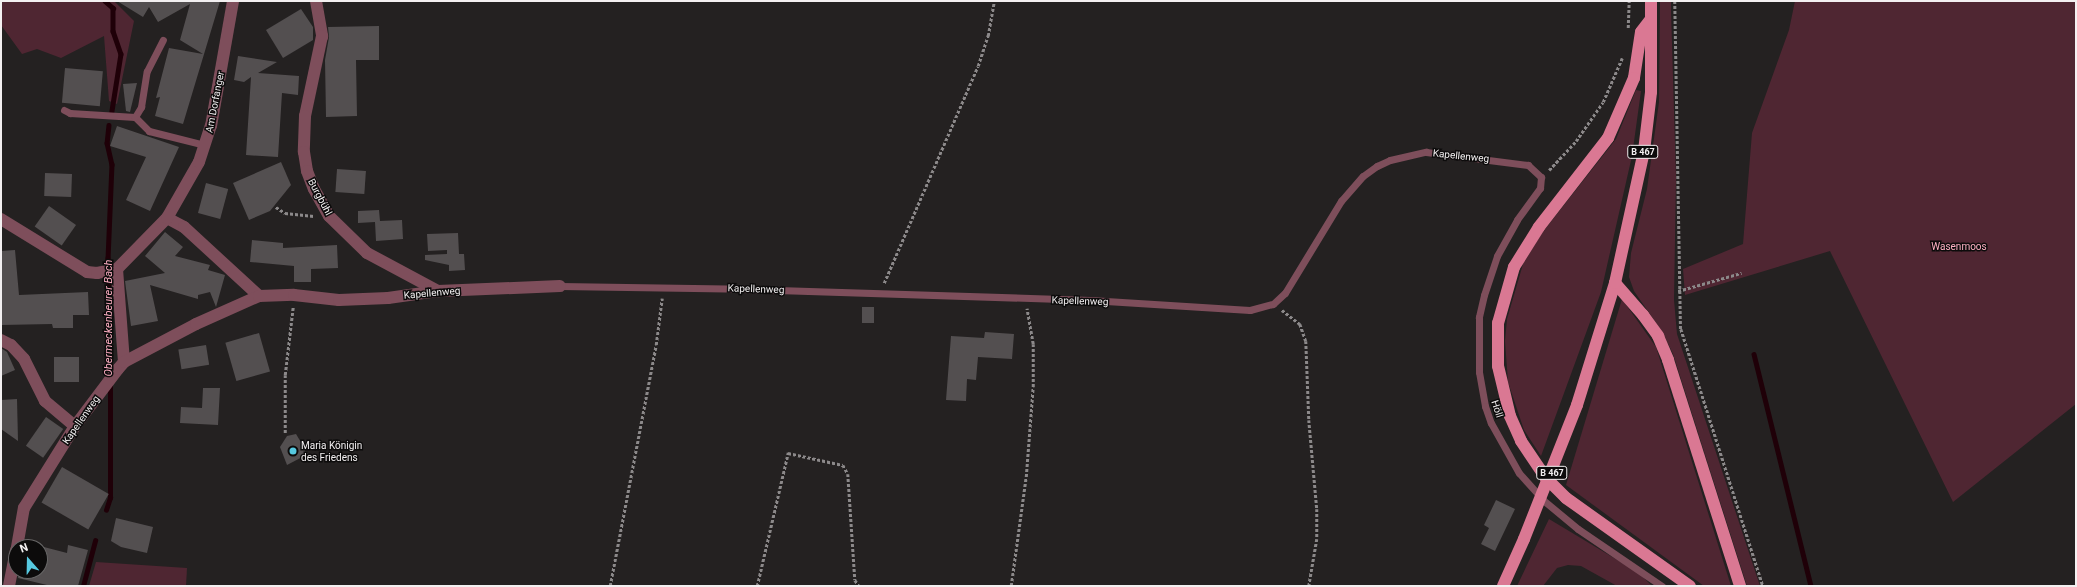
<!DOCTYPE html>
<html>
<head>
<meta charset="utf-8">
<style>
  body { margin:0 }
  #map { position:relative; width:2077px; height:587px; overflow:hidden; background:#242121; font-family:Roboto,sans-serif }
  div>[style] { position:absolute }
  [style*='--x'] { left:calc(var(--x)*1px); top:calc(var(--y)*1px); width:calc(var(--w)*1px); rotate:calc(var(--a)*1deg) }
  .green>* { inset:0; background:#4f2632 }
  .stream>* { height:4.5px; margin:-2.25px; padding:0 2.25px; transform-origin:2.25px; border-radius:2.25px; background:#1f0008 }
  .building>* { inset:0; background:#534f50; transform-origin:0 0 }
  .path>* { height:2.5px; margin-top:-1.25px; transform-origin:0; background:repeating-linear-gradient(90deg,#8c898a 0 3px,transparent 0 5px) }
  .lane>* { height:7px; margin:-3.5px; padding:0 3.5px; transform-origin:3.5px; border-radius:3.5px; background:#7e4e5b }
  .street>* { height:12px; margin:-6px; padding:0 6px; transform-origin:6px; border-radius:6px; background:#7e4e5b }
  .primary>* { height:12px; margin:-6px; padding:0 6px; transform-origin:6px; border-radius:6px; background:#da7893 }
  .primary-bridge>* { height:12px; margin:-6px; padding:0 6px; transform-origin:6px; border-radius:6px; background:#da7893 }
  .dots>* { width:11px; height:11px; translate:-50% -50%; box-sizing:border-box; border:2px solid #0c0b0b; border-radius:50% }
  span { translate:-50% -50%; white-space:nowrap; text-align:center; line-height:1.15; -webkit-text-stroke:3px #0c0b0b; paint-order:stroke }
  .shield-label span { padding:1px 3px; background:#0c0b0b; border:1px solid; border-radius:3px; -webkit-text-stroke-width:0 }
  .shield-label { font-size:9px; color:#f3f0f1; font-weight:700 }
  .street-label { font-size:10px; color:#f3f0f1 }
  .park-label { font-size:10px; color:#feb0c3 }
  .poi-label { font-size:10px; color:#f3f0f1 }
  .left { translate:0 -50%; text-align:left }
  .water-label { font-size:11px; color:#fbadc1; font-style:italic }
  .frame { position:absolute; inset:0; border:2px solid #f3f0f1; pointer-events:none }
  .north { position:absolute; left:8px; top:539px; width:40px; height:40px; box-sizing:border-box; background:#0c0b0b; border:1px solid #686767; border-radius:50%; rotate:340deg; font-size:11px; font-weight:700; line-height:16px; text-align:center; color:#f3f0f1 }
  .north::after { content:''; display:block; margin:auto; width:14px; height:18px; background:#56c9e0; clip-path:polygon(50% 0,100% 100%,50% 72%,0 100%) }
</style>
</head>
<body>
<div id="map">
  <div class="green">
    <i style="clip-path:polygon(1px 1px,114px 1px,134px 21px,117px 104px,109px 101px,104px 36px,61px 58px,37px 49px,22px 54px,1px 25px)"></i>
    <i style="clip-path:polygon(1660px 1px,1671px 1px,1671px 10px,1676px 178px,1674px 300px,1677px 334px,1760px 586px,1747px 586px,1673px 354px,1663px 333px,1634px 291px,1629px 277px,1631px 253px,1647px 189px,1659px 102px)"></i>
    <i style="clip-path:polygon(1795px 1px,2076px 1px,2076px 404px,1953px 502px,1830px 251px,1685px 295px,1683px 269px,1743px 244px,1752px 133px,1789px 30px)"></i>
    <i style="clip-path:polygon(1636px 90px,1641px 91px,1632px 156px,1601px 292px,1541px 456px,1524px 430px,1508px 382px,1505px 341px,1507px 319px,1523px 264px,1542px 233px,1616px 139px)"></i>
    <i style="clip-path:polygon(1622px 299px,1656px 347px,1731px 586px,1704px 586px,1566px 485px)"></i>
    <i style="clip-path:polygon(1549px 519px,1639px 573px,1652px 586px,1617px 586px,1581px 566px,1568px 565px,1557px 568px,1543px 586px,1517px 586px)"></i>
    <i style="clip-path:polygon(96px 562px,187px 568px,186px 586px,89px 586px)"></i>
  </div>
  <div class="stream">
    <i style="--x:105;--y:1;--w:11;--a:41"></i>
    <i style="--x:113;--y:8;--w:23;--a:90"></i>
    <i style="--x:113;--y:31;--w:24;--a:71"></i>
    <i style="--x:121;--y:54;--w:58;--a:99"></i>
    <i style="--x:109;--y:125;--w:18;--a:96"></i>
    <i style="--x:107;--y:143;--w:22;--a:77"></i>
    <i style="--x:112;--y:164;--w:94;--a:92.4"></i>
    <i style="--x:108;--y:258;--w:117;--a:89"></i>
    <i style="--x:1754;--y:354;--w:239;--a:76.2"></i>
    <i style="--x:106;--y:510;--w:13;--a:-72"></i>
    <i style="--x:110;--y:498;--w:114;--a:-90"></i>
    <i style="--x:83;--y:586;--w:47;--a:-75.1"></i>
  </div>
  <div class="building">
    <i style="clip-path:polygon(117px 1px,220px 1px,183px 124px,155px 116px,160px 97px,156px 98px,169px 48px,203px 54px,180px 40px,190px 4px,158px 22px,149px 7px,143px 17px)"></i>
    <i style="clip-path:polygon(301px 9px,313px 27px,313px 40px,283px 58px,266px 30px)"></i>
    <i style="clip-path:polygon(379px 26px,379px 60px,356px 60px,357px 116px,326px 117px,325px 60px,329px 37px,328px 27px)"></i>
    <i style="clip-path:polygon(238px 56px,277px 62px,258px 73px,299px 76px,298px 95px,282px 93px,278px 157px,246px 155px,251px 77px,244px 82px,234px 80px)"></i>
    <i style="left:65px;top:68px;width:38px;height:35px;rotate:5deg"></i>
    <i style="clip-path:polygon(137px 83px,130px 112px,126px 111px,123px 84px)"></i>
    <i style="clip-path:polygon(117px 126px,179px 147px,150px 211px,126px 200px,146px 157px,110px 146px)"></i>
    <i style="clip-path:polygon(281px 162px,291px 185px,270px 211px,249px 220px,233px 183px)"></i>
    <i style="left:337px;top:169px;width:29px;height:23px;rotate:4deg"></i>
    <i style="left:45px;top:173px;width:27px;height:23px;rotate:2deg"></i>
    <i style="left:206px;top:183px;width:23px;height:31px;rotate:15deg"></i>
    <i style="left:49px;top:206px;width:33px;height:25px;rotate:35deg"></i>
    <i style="clip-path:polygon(379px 210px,380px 221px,402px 220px,403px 239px,376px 241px,375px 222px,358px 223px,358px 211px)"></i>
    <i style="clip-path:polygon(165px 232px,183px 247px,175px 256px,210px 265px,208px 270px,225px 275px,216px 307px,210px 292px,198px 295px,198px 299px,150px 285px,158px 321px,131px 326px,125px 281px,165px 273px,145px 256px)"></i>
    <i style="clip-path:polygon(458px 233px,459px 254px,464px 254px,465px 270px,449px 271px,449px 265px,425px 260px,425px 255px,447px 254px,447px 250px,428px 251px,427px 234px)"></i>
    <i style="clip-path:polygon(252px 240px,283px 243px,283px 248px,337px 245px,338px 268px,311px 269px,311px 282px,294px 282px,294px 266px,250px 262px)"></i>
    <i style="clip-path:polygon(15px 250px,19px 295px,88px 292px,89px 315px,73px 315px,73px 328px,53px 328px,52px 324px,1px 325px,1px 251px)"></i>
    <i style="left:862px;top:307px;width:12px;height:16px"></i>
    <i style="clip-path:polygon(985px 332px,1014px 334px,1012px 359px,978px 357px,976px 380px,967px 379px,966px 401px,946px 400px,951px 336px,984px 338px)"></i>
    <i style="left:259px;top:333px;width:40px;height:35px;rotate:74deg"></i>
    <i style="left:206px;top:345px;width:20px;height:28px;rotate:81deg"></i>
    <i style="clip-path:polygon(1px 348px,7px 352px,15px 370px,1px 376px)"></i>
    <i style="left:54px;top:357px;width:25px;height:25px"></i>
    <i style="clip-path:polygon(203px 388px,220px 388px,218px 425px,180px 423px,181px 407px,202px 408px)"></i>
    <i style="clip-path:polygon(17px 399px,18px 441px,1px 429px,1px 400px)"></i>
    <i style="left:46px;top:417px;width:21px;height:35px;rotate:35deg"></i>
    <i style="clip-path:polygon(296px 434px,308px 454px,287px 465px,280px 447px,287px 436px)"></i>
    <i style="left:62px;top:467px;width:54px;height:41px;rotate:30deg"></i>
    <i style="clip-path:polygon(1496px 500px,1515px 509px,1495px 551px,1481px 544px,1489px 528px,1484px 525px)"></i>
    <i style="clip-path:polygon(116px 518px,153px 527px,147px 553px,121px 547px,111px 541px)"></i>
    <i style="clip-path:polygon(68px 545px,88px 550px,78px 586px,51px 586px,18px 578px,20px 571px,40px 571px,40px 546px,67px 553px)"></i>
  </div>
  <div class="path">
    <i style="--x:1675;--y:1;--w:328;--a:89"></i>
    <i style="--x:1681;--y:329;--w:270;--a:72.3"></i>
    <i style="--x:1628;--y:28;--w:27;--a:-88"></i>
    <i style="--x:1549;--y:170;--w:40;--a:-47"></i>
    <i style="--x:1576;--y:141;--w:47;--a:-55.3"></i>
    <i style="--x:1603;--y:102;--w:48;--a:-66.6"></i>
    <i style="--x:276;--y:207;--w:11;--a:34"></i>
    <i style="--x:285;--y:213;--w:29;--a:6"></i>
    <i style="--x:884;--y:283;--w:236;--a:-66.6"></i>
    <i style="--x:978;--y:66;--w:32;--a:-72"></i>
    <i style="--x:988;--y:36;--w:36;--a:-80"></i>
    <i style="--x:1678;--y:291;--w:66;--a:-15.9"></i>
    <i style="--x:1282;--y:310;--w:23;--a:38"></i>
    <i style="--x:1300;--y:324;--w:18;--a:71"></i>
    <i style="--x:1306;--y:341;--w:79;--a:87.8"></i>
    <i style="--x:1309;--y:420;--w:89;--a:84.9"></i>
    <i style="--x:1317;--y:509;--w:30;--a:90"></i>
    <i style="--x:1317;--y:539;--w:48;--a:99.7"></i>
    <i style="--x:285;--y:433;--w:58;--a:-90"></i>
    <i style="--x:285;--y:375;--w:68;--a:-83.3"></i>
    <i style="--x:610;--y:586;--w:245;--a:-79.2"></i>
    <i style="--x:656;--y:345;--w:47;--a:-82.7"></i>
    <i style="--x:757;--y:586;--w:137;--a:-76.9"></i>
    <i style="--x:788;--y:453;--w:56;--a:12.3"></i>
    <i style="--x:843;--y:465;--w:10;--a:61"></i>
    <i style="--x:848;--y:474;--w:106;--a:86.2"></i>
    <i style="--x:855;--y:580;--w:7;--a:56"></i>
    <i style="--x:1011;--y:586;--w:110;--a:-82.2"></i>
    <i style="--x:1026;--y:477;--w:90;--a:-85.6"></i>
    <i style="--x:1033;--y:387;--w:43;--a:-90"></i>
    <i style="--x:1033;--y:344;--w:36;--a:-100"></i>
    <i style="--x:1568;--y:586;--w:10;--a:0"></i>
  </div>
  <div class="lane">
    <i style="--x:64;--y:110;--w:7;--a:27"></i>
    <i style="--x:70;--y:113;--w:65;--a:3.5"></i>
    <i style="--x:135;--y:117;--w:20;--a:45"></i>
    <i style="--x:149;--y:131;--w:58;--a:14"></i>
    <i style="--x:135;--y:117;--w:12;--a:-59"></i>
    <i style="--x:141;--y:107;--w:36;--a:-81"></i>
    <i style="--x:147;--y:71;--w:35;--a:-63"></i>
    <i style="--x:560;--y:286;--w:183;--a:0.9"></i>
    <i style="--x:743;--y:289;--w:347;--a:1.8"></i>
    <i style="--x:1090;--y:300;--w:160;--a:3.6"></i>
    <i style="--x:1250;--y:310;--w:24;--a:-15"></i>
    <i style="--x:1273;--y:304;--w:16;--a:-43"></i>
    <i style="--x:1285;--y:293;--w:108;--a:-58.7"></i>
    <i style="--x:1341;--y:201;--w:33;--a:-49"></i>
    <i style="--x:1363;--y:176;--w:17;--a:-36"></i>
    <i style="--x:1377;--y:166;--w:14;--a:-25"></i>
    <i style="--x:1390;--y:160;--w:37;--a:-13"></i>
    <i style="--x:1426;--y:152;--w:103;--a:7.3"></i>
    <i style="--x:1528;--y:165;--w:18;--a:43"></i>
    <i style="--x:1541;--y:177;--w:11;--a:95"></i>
    <i style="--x:1540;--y:188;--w:39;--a:126"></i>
    <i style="--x:1517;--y:220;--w:41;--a:119.1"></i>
    <i style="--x:1497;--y:256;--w:41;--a:108.4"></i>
    <i style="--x:1484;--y:295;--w:23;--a:103"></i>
    <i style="--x:1479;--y:317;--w:55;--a:90"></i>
    <i style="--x:1479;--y:372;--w:35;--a:80"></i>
    <i style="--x:1485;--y:406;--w:18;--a:71"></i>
    <i style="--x:1491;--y:423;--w:57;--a:60.8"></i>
    <i style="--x:1519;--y:473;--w:36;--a:48"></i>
    <i style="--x:1543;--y:500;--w:45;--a:39.6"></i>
    <i style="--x:1578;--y:529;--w:102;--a:34.2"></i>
  </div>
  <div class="street">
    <i style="--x:316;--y:1;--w:36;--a:80"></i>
    <i style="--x:322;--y:36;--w:82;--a:102"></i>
    <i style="--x:305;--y:116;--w:36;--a:92"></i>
    <i style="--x:304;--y:152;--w:19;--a:81"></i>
    <i style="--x:307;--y:171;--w:19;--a:69"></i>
    <i style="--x:314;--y:189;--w:31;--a:61"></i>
    <i style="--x:329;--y:216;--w:53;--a:44.2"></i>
    <i style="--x:367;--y:253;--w:81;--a:28.2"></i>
    <i style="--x:167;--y:218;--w:19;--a:28"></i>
    <i style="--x:184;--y:227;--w:102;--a:42.6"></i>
    <i style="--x:1;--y:219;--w:101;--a:31.6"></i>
    <i style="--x:87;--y:272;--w:10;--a:6"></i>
    <i style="--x:97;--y:273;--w:20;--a:-11"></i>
    <i style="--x:117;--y:269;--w:71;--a:-45.6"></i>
    <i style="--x:167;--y:218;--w:64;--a:-60.3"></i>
    <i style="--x:199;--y:162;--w:38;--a:-72"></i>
    <i style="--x:211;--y:126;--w:127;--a:-80"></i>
    <i style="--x:117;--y:269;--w:93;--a:85.7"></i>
    <i style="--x:1;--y:340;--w:11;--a:27"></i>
    <i style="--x:11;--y:345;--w:19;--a:47"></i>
    <i style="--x:24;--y:359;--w:47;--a:63.4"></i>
    <i style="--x:45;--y:401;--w:39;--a:40"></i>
    <i style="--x:17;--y:547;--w:40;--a:-80"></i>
    <i style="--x:24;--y:508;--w:97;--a:-58.1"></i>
    <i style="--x:75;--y:426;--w:71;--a:-53"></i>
    <i style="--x:118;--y:369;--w:9;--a:-49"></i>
    <i style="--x:124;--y:362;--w:81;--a:-27.8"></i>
    <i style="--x:196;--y:324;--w:69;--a:-24"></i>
    <i style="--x:259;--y:296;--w:35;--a:-2"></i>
    <i style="--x:294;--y:295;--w:45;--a:6.3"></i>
    <i style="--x:339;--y:300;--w:49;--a:-2.3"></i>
    <i style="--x:388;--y:298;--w:50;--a:-8"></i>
    <i style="--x:438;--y:291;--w:122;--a:-2.3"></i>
    <i style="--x:9;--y:586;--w:37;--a:-79"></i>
  </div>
  <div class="primary">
    <i style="--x:1651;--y:19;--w:16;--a:128"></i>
    <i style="--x:1641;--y:32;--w:47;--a:98.7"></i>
    <i style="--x:1634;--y:78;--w:65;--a:113.4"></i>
    <i style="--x:1608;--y:138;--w:113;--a:127.8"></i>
    <i style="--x:1539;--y:227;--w:47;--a:122"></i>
    <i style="--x:1514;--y:267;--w:58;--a:105.9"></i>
    <i style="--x:1498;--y:323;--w:43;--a:90"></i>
    <i style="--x:1498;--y:366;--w:51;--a:76.5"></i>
    <i style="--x:1510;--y:416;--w:27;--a:66"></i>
    <i style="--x:1521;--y:441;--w:45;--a:56"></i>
    <i style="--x:1546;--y:478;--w:28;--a:45"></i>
    <i style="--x:1566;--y:498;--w:152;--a:35.4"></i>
    <i style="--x:1615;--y:283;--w:43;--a:48.8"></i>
    <i style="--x:1643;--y:315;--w:26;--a:54"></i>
    <i style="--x:1658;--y:336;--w:26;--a:67"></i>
    <i style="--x:1668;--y:360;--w:237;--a:72.3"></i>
    <i style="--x:1577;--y:405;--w:128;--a:-72.7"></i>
    <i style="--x:1615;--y:283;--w:135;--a:-77.6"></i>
    <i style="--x:1644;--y:151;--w:59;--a:-83.2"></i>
    <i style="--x:1651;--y:92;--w:91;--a:-90"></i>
    <i style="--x:1503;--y:586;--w:51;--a:-65.9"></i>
  </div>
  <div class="primary-bridge">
    <i style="--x:1524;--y:539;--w:144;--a:-68.4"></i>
  </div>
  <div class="dots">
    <i style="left:293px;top:451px;background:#56c9e0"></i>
  </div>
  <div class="shield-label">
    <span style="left:1643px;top:152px">B 467</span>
    <span style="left:1552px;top:473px">B 467</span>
  </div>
  <div class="street-label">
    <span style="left:215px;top:102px;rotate:-79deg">Am Dorfanger</span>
    <span style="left:1461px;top:156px;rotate:6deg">Kapellenweg</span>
    <span style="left:320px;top:197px;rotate:62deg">Burgbühl</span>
    <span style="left:756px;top:289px;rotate:2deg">Kapellenweg</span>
    <span style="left:432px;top:293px;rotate:-5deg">Kapellenweg</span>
    <span style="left:1080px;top:301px;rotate:2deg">Kapellenweg</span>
    <span style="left:1497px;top:409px;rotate:72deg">Höll</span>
    <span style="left:81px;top:420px;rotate:-55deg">Kapellenweg</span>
  </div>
  <div class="park-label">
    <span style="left:1959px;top:247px">Wasenmoos</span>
  </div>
  <div class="poi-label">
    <span class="left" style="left:301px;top:451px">Maria Königin<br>des Friedens</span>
  </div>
  <div class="water-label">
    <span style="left:109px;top:318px;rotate:-90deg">Obermeckenbeurer Bach</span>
  </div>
  <div class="frame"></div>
  <div class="north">N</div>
</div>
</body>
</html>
